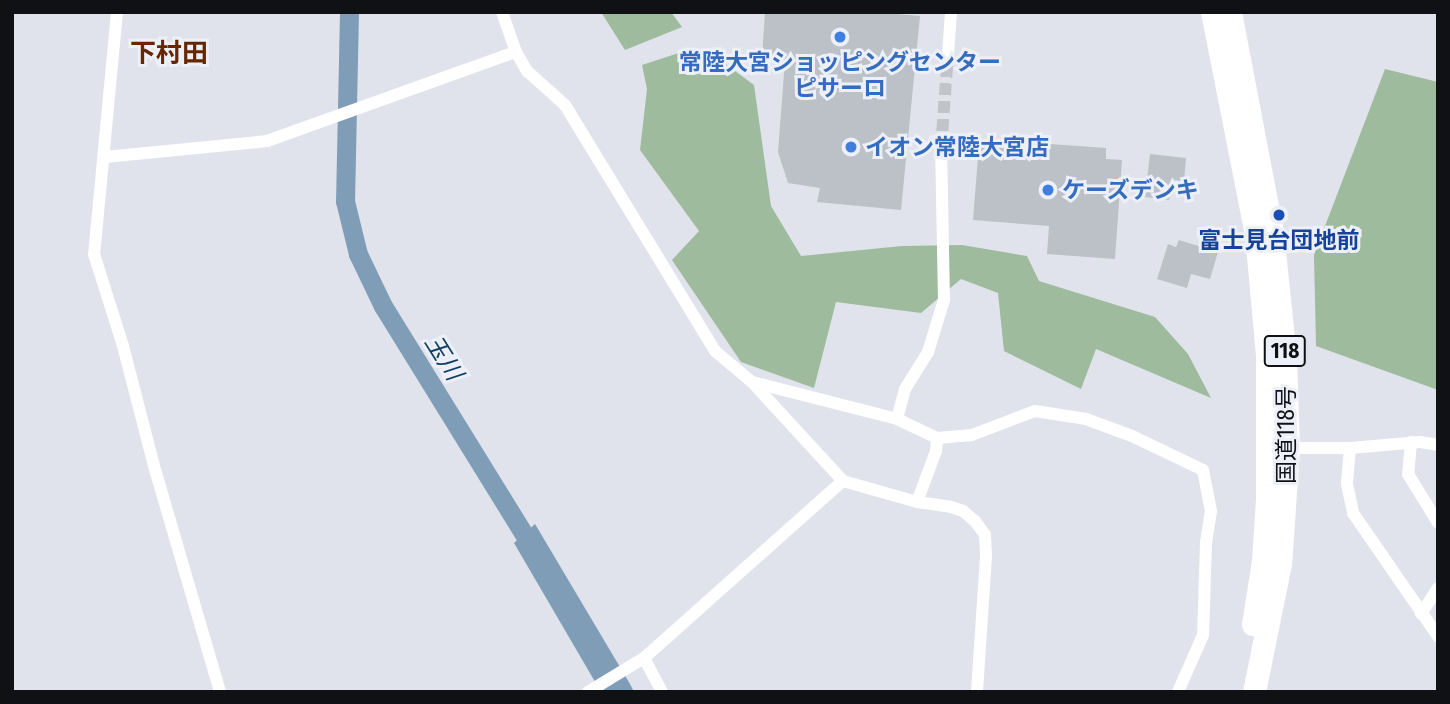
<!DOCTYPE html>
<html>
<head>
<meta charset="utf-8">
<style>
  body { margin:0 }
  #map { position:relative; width:1450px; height:704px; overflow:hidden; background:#e0e3eb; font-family:"Fira Sans Condensed","Noto Sans JP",sans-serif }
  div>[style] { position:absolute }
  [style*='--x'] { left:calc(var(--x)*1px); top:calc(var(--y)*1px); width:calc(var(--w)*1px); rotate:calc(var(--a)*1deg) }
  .forest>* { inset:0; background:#9ebb9e }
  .water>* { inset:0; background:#809db7 }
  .river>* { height:19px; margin:-9.5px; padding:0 9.5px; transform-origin:9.5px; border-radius:9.5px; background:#809db7 }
  .building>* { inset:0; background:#bcc0c7 }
  .street-tunnel>* { height:12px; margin-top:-6px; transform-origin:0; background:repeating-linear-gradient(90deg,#c1c4cb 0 12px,transparent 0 18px) }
  .street>* { height:12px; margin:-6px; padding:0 6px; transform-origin:6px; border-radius:6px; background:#fff }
  .highway>* { height:23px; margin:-11.5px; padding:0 11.5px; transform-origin:11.5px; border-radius:11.5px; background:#fff }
  .dots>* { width:19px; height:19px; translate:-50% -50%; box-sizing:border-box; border:4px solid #edf0f8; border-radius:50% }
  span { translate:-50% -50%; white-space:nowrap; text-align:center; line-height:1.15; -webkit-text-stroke:6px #edf0f8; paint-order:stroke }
  .shield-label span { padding:2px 5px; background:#edf0f8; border:2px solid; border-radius:5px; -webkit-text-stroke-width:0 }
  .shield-label { font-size:21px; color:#101114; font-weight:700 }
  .shop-label { font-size:23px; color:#366cbe; font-weight:700 }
  .left { translate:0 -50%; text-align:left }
  .transit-label { font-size:23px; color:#164399; font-weight:700 }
  .street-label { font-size:23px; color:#101114 }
  .water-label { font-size:24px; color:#0f4064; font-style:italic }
  .quarter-label { font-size:26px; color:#652700; font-weight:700 }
  .frame { position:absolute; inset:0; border:14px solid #101114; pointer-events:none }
</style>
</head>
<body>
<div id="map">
  <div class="forest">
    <i style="clip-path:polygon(601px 12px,671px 12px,682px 27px,625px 50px)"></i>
    <i style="clip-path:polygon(694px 48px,720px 60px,754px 85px,771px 206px,801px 256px,902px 246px,962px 245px,1027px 256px,1039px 281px,1155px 317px,1188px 354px,1211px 398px,1096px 349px,1081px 389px,1004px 351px,998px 293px,961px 279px,921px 313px,836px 302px,814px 388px,741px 362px,672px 260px,699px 231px,640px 150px,647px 89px,642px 65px)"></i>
    <i style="clip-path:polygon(1385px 69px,1438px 82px,1438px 390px,1316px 346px,1314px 255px)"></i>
  </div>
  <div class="water">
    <i style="clip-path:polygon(535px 524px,630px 684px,634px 692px,601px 692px,514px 543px)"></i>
  </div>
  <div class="river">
    <i style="--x:349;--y:12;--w:189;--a:91.2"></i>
    <i style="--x:345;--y:201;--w:55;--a:76.2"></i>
    <i style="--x:358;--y:254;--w:58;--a:64.3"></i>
    <i style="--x:383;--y:306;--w:293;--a:58.3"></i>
  </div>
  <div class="building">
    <i style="clip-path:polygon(765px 12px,875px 12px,920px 16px,901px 210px,817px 202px,820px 188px,788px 183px,778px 152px,785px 60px,762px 57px)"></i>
    <i style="clip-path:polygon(996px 140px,1106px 148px,1106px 159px,1122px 160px,1115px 259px,1047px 254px,1049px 226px,973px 220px,979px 144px,995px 146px)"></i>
    <i style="clip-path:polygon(1150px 154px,1186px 158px,1184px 181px,1172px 180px,1169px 200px,1145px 197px)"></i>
    <i style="clip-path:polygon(1179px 240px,1218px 252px,1210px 279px,1191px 274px,1187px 288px,1157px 279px,1168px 244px,1176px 247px)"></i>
  </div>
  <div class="street-tunnel">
    <i style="--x:941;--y:149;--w:95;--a:-85.8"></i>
  </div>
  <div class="street">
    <i style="--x:117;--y:12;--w:243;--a:95.4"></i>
    <i style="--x:94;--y:254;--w:96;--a:72.5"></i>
    <i style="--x:123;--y:346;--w:124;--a:75.5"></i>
    <i style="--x:154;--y:466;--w:235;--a:73.7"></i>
    <i style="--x:502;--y:12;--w:42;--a:70.7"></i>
    <i style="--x:516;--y:52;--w:22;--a:60"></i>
    <i style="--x:527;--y:71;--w:51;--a:41.8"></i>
    <i style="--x:565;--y:105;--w:288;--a:58.6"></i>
    <i style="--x:715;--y:351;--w:48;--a:40"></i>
    <i style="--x:752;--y:382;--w:134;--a:47.4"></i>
    <i style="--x:843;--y:481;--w:77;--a:15.8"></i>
    <i style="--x:917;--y:502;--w:34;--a:8"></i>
    <i style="--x:951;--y:507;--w:13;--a:18"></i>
    <i style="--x:963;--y:511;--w:16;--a:40"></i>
    <i style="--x:975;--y:521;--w:17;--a:54"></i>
    <i style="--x:985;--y:535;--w:21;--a:87"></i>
    <i style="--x:986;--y:556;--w:136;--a:93.8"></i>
    <i style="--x:948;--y:54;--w:42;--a:-85.9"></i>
    <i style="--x:105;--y:157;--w:163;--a:-5.6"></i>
    <i style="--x:267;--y:141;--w:264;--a:-19.7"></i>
    <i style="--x:752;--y:382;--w:150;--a:14.3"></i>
    <i style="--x:897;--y:419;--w:44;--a:25.4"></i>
    <i style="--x:937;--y:438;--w:13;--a:94"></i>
    <i style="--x:936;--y:451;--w:54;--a:110.4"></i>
    <i style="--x:897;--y:419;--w:31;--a:-75"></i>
    <i style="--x:905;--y:389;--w:44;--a:-58.1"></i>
    <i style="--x:928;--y:352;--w:54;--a:-72.9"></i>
    <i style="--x:944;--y:300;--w:151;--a:-91.1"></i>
    <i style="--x:937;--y:438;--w:35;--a:-5"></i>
    <i style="--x:972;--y:435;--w:67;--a:-20.9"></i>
    <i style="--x:1035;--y:411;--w:52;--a:8.9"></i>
    <i style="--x:1086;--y:419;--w:49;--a:20.3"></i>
    <i style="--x:1132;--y:436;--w:79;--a:25.6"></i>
    <i style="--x:1203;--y:470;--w:42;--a:79"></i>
    <i style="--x:1211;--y:511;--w:31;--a:99"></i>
    <i style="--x:1206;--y:542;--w:93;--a:91.8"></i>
    <i style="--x:1203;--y:635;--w:62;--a:113.7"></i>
    <i style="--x:1411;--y:442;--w:32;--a:95"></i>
    <i style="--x:1408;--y:474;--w:57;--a:58.5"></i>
    <i style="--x:1285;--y:448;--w:65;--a:0"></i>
    <i style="--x:1350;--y:448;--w:70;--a:-4.9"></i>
    <i style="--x:1420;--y:442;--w:18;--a:9"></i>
    <i style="--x:1350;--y:448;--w:36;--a:95"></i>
    <i style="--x:1347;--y:484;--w:30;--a:78"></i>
    <i style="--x:1353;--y:513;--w:150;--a:55.4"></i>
    <i style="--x:1421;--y:614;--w:31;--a:-57"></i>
    <i style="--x:644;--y:658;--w:38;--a:62"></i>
    <i style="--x:588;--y:692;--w:66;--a:-31.3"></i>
    <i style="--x:644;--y:658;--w:266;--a:-41.7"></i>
  </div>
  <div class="highway">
    <i style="--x:1212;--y:12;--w:226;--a:78.8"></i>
    <i style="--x:1256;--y:234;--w:122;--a:84.8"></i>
    <i style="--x:1267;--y:356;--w:143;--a:90"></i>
    <i style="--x:1267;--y:499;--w:62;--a:93.7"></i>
    <i style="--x:1263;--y:561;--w:64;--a:99"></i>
    <i style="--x:1230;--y:12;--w:224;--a:79.2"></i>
    <i style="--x:1272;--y:232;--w:126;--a:84.1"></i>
    <i style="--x:1285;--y:357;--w:91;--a:88.1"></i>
    <i style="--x:1288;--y:448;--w:116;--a:93.9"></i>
    <i style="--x:1280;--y:564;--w:131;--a:101.5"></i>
  </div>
  <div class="dots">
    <i style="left:840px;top:37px;background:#3f7fe0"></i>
    <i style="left:851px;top:147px;background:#3f7fe0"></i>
    <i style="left:1048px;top:190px;background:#3f7fe0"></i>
    <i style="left:1279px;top:215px;background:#1a4fb4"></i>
  </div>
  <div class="shield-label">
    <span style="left:1285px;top:351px">118</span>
  </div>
  <div class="shop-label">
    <span style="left:840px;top:75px">常陸大宮ショッピングセンター<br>ピサーロ</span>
    <span class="left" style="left:865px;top:147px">イオン常陸大宮店</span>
    <span class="left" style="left:1062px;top:190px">ケーズデンキ</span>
  </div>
  <div class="transit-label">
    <span style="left:1279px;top:240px">富士見台団地前</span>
  </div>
  <div class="street-label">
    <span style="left:1286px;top:435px;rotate:-90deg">国道118号</span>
  </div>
  <div class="water-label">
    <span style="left:443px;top:358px;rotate:58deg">玉川</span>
  </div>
  <div class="quarter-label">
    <span style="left:169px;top:54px">下村田</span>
  </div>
  <div class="frame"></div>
</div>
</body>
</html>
